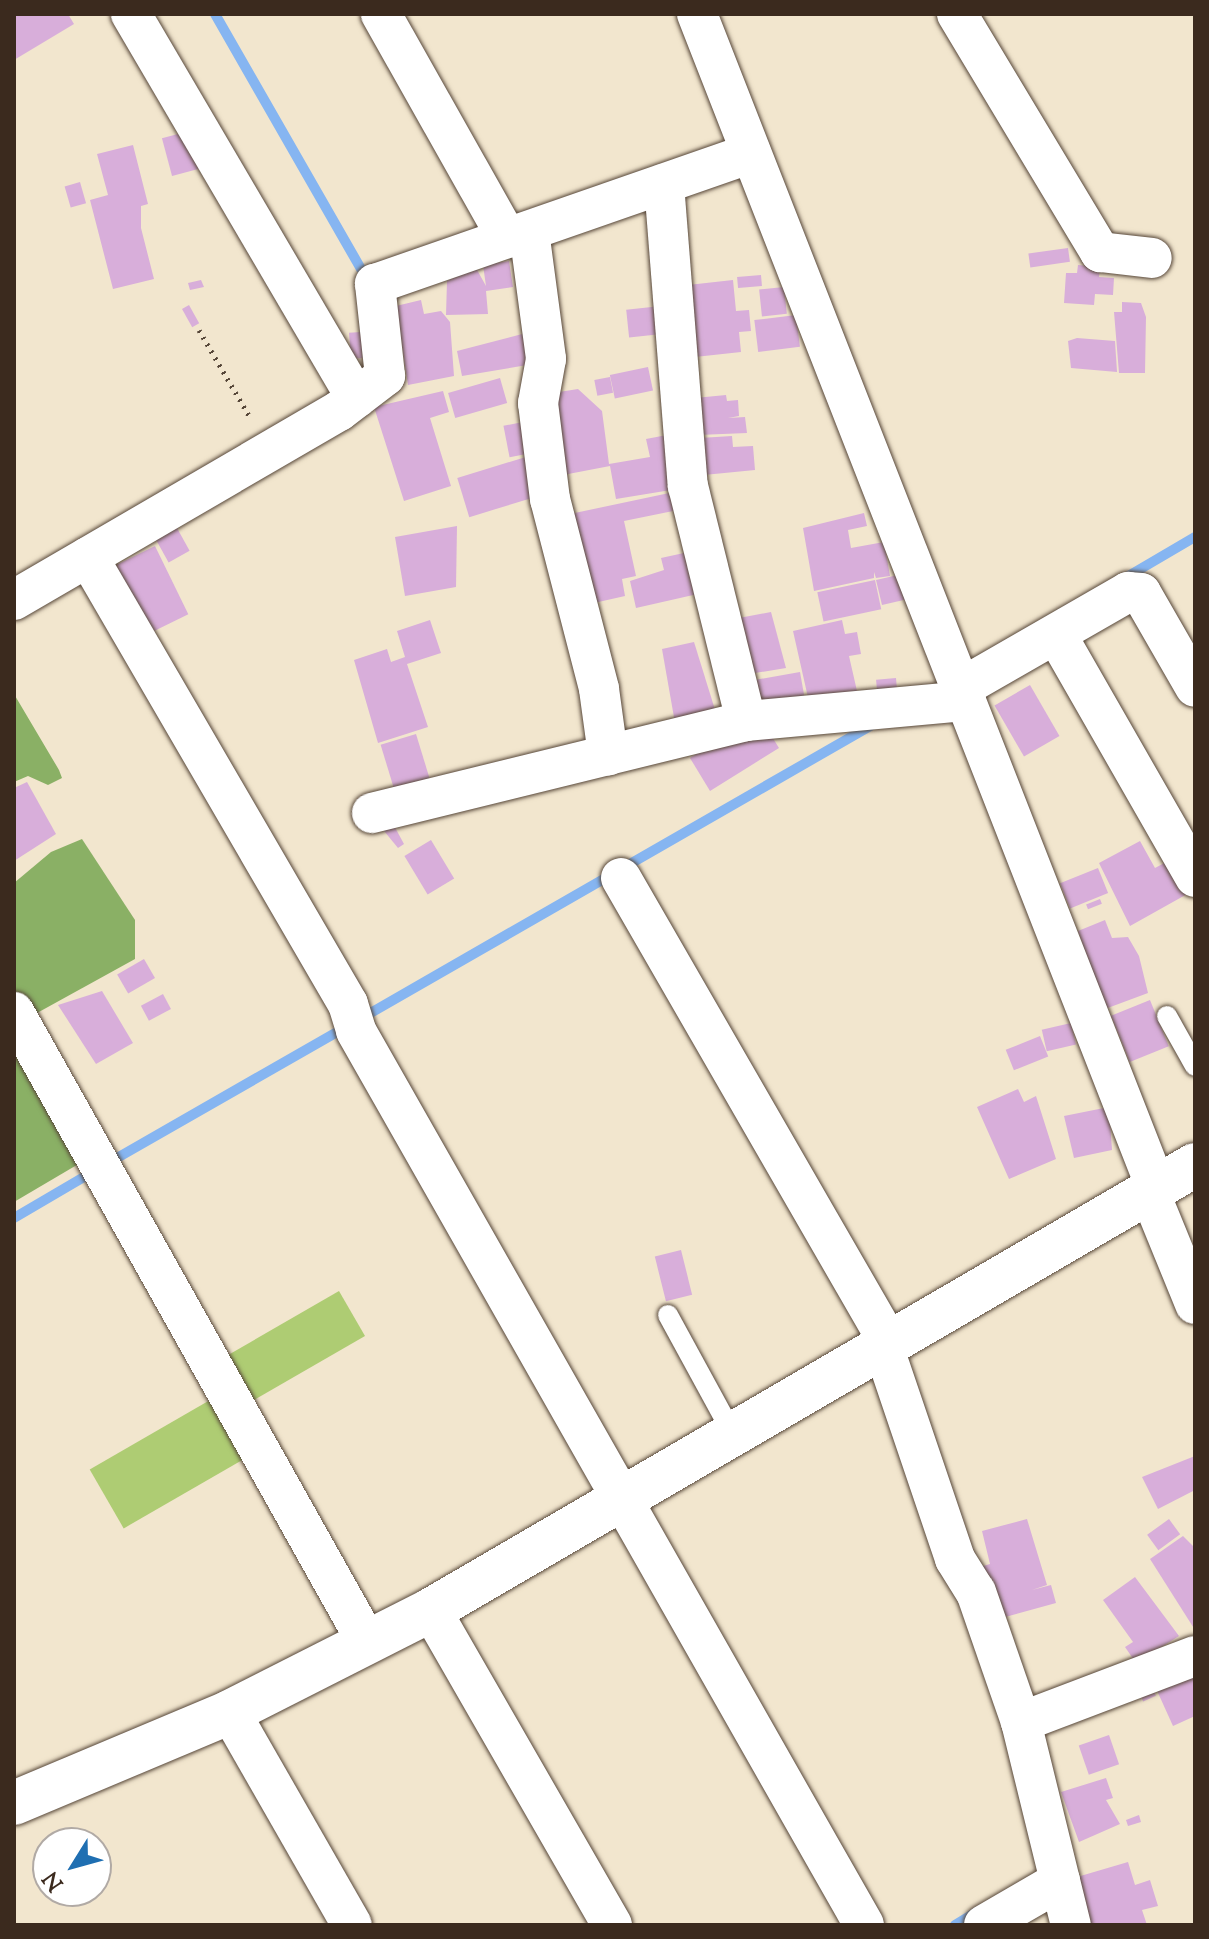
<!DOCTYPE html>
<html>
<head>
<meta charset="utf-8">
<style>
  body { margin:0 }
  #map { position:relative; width:1209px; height:1939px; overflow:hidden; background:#f2e6ce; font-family:"Sorts Mill Goudy",serif }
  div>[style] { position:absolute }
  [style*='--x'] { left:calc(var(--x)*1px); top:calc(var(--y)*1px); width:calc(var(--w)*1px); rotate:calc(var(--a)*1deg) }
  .green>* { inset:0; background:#aecc73; transform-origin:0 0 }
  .forest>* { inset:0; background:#8ab065 }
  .stream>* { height:10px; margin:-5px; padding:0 5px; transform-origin:5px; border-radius:5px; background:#86b5f1 }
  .building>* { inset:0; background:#d8aeda; transform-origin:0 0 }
  .path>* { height:5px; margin-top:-2.5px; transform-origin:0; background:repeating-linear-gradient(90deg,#564638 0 2px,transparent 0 8px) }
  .roads { filter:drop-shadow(0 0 2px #564638) drop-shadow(0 0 2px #564638) }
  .service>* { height:20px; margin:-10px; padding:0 10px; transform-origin:10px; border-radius:10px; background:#fff }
  .minor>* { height:40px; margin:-20px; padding:0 20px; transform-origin:20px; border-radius:20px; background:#fff }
  .tertiary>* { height:44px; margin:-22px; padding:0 22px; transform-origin:22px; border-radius:22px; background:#fff }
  span { translate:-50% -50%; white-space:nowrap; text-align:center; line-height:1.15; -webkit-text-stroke:6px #fff; paint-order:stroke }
  .frame { position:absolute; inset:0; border:16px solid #3b2a1e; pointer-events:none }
  .north { position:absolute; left:32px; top:1827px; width:80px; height:80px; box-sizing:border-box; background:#fff; border:2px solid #b1aaa5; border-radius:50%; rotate:233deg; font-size:22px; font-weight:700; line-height:32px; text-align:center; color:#3b2a1e }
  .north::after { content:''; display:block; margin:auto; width:28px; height:36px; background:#1f6fb2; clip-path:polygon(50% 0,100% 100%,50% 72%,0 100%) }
</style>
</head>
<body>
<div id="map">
  <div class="green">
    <i style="left:339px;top:1291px;width:52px;height:142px;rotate:60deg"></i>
    <i style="left:217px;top:1396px;width:68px;height:147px;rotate:60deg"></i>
  </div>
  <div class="forest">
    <i style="clip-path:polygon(14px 694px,59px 770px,62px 778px,48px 785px,28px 776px,14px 782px)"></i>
    <i style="clip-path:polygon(82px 839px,135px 920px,135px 959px,28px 1018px,14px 994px,14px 883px,51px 852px)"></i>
    <i style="clip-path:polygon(14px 1045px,87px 1159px,14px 1202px)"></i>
  </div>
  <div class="stream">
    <i style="--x:215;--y:14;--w:294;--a:60.2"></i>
    <i style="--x:1125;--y:578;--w:81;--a:-30.4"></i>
    <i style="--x:367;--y:1015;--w:582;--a:-29.87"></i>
    <i style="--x:110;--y:1162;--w:270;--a:-29.8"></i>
    <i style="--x:14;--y:1218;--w:87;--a:-30.4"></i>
    <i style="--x:955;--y:1925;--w:26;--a:-31"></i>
  </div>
  <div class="building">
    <i style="clip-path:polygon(68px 14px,74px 24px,14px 60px,14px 15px)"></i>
    <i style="left:189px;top:131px;width:39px;height:28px;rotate:75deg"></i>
    <i style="clip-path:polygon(133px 145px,148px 204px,141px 206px,141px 228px,154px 279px,113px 289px,90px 200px,108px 195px,97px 154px)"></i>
    <i style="left:80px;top:182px;width:22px;height:16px;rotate:74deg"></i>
    <i style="left:1068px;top:248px;width:14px;height:40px;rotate:82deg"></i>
    <i style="clip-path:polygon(509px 261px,513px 287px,486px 291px,488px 314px,446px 315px,447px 281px,476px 268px,486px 286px,483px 265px)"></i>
    <i style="clip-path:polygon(1078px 265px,1100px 267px,1099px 277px,1114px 278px,1113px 295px,1095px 294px,1094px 305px,1064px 303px,1066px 273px,1077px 273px)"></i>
    <i style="left:761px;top:275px;width:11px;height:24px;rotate:85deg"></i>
    <i style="clip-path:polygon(201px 280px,204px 287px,190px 290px,188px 283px)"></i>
    <i style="clip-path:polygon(733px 280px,736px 311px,749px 310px,751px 331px,739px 332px,741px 352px,695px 357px,688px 285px)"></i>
    <i style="left:784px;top:287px;width:27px;height:25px;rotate:84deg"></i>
    <i style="clip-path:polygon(421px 300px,424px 314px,441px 311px,450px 322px,454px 376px,408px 385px,396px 306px)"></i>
    <i style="clip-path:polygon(1122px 302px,1141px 303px,1146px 317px,1145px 373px,1119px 373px,1114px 312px,1122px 312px)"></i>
    <i style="left:189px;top:305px;width:21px;height:8px;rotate:61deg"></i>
    <i style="left:661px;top:306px;width:28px;height:35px;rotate:84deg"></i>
    <i style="left:796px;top:315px;width:32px;height:42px;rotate:83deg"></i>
    <i style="left:361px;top:332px;width:26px;height:12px;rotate:86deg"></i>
    <i style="clip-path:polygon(526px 333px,533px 364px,462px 376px,457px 351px)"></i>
    <i style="clip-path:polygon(1077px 338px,1115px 341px,1117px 372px,1071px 368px,1068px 341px)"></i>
    <i style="left:648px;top:367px;width:24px;height:39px;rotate:78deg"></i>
    <i style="left:610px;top:377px;width:16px;height:16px;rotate:79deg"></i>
    <i style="left:500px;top:378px;width:26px;height:54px;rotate:74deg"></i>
    <i style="clip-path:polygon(578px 389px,602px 411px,609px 464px,650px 457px,646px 439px,667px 435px,677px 489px,616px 499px,610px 466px,563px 475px,553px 393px)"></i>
    <i style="clip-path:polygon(443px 391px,449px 412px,430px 418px,451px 486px,404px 501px,374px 407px)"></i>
    <i style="clip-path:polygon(726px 395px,727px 401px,738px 400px,739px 416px,728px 418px,745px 417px,747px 433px,698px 435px,695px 398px)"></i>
    <i style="left:528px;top:421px;width:32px;height:25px;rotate:79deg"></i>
    <i style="clip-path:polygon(732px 436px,733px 447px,753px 446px,755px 470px,704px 475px,700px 438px)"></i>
    <i style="left:529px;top:456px;width:41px;height:75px;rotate:73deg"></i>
    <i style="clip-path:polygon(674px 492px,678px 510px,624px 521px,636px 576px,622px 579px,625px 596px,594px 603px,570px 514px)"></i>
    <i style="clip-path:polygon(864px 513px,867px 526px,848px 530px,851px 548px,884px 542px,890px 576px,876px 578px,874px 572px,874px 578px,814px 591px,803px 528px)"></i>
    <i style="clip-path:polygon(457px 526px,456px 587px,405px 596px,395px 537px)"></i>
    <i style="left:177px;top:528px;width:26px;height:24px;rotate:61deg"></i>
    <i style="left:155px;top:546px;width:76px;height:46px;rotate:64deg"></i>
    <i style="clip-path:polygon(693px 551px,702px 593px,636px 608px,630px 581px,664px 570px,661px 558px)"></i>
    <i style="clip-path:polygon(898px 575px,908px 599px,882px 605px,876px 580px)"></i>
    <i style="left:875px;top:580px;width:30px;height:59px;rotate:78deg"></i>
    <i style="clip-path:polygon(771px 612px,786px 668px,749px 674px,739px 618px)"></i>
    <i style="clip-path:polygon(430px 620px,441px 653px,407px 664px,428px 727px,378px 743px,354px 660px,387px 649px,391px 662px,405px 657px,397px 631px)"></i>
    <i style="clip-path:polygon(842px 620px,845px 634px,857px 632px,861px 654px,849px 656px,857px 691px,809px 702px,793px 631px)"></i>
    <i style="clip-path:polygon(694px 642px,716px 713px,675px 723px,662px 649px)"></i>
    <i style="left:800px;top:672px;width:28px;height:49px;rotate:80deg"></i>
    <i style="left:896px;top:678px;width:11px;height:20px;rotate:85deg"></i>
    <i style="left:1030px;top:685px;width:59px;height:41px;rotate:60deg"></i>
    <i style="clip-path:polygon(769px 732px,779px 748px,710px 791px,690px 758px,712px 744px)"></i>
    <i style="left:416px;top:734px;width:50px;height:37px;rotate:73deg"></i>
    <i style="clip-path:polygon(27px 782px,56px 834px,14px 861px,14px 788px)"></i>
    <i style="clip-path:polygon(391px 820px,404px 844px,398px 848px,380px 826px)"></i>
    <i style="left:431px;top:840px;width:45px;height:31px;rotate:59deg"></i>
    <i style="clip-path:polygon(1140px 841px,1155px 868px,1170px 860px,1189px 893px,1130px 926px,1099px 863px)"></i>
    <i style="left:1098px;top:868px;width:27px;height:41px;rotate:68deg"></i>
    <i style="left:1100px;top:899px;width:5px;height:15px;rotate:68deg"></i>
    <i style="clip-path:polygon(1105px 920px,1112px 938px,1128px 937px,1139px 956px,1148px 993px,1105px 1009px,1078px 931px)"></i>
    <i style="left:144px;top:959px;width:22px;height:31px;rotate:60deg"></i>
    <i style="clip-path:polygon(102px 991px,133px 1043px,96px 1064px,58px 1005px)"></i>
    <i style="left:163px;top:994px;width:17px;height:25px;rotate:62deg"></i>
    <i style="left:1150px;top:1000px;width:50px;height:42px;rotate:68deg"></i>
    <i style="left:1071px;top:1023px;width:22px;height:30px;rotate:77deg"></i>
    <i style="left:1040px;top:1036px;width:22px;height:37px;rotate:68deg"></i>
    <i style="clip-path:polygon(1018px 1089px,1024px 1102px,1036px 1096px,1056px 1159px,1009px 1179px,977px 1107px)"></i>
    <i style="clip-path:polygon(1109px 1107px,1112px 1150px,1074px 1158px,1064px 1116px)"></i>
    <i style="left:681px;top:1250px;width:46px;height:27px;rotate:76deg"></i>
    <i style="clip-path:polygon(1195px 1456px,1195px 1490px,1158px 1509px,1142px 1477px)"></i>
    <i style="clip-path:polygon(1027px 1519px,1047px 1585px,1032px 1590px,1051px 1585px,1056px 1603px,998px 1619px,980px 1567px,990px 1564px,982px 1531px)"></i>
    <i style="left:1169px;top:1519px;width:19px;height:27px;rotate:54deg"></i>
    <i style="clip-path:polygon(1183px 1536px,1195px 1548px,1195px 1630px,1150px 1559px)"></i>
    <i style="clip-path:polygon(1135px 1577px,1179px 1636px,1136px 1663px,1125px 1647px,1133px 1642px,1103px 1600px)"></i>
    <i style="clip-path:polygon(1195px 1673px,1195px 1716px,1173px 1726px,1154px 1684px)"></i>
    <i style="left:1150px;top:1683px;width:14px;height:14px;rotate:65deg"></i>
    <i style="left:1109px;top:1735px;width:31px;height:32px;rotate:71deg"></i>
    <i style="clip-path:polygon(1106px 1778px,1113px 1798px,1106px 1800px,1120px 1824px,1079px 1842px,1061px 1792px)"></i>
    <i style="clip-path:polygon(1139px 1815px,1141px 1822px,1128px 1826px,1126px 1820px)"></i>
    <i style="clip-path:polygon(1128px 1862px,1135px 1885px,1150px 1880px,1158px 1906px,1142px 1910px,1147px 1925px,1091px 1925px,1077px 1877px)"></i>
  </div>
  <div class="path">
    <i style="--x:199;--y:330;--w:103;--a:59.7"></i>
  </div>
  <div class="roads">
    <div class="service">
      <i style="--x:1167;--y:1016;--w:57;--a:60.8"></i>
      <i style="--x:668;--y:1315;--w:136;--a:61.4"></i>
    </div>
    <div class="minor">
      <i style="--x:131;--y:14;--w:445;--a:59.6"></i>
      <i style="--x:381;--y:14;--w:257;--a:60.6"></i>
      <i style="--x:697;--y:14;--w:1260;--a:68.63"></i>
      <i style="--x:957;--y:14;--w:278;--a:59"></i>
      <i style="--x:1100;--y:252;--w:52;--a:6.6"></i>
      <i style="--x:664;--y:184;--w:303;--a:85.5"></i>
      <i style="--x:688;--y:486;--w:242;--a:76.1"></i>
      <i style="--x:529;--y:231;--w:129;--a:82.4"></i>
      <i style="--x:546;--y:359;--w:45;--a:100.3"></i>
      <i style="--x:538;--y:403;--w:97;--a:82.9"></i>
      <i style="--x:550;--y:499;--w:196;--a:75.5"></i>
      <i style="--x:599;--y:689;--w:67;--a:82.2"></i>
      <i style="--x:88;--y:557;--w:517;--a:59.82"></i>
      <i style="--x:348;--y:1004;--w:28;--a:73"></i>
      <i style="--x:356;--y:1031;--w:1028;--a:60.39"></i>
      <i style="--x:14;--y:600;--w:376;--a:-30.2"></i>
      <i style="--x:339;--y:411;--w:58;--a:-37.3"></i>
      <i style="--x:385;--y:376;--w:93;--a:-96.2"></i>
      <i style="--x:375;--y:284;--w:398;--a:-19.2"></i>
      <i style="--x:1056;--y:634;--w:280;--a:60.2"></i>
      <i style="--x:961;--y:688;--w:193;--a:-29.9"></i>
      <i style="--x:1128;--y:592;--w:13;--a:4"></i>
      <i style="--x:1141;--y:593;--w:108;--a:60.1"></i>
      <i style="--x:372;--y:813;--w:385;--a:-13.8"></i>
      <i style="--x:746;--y:721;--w:221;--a:-5.2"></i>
      <i style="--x:621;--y:878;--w:537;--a:60.04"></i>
      <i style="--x:14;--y:1012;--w:722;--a:60.74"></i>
      <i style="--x:1149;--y:1191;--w:122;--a:67.8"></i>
      <i style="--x:883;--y:1346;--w:225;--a:71.3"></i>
      <i style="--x:955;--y:1559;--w:39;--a:58"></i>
      <i style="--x:976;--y:1592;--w:138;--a:70.9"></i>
      <i style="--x:1021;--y:1722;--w:209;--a:76.2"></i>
      <i style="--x:431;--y:1610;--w:363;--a:60.1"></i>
      <i style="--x:230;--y:1712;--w:245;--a:60.2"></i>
      <i style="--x:1021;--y:1722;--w:186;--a:-20.8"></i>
      <i style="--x:984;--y:1925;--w:88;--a:-30.1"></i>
    </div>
    <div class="tertiary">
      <i style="--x:14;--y:1803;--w:234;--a:-22.8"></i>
      <i style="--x:230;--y:1712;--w:225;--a:-26.9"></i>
      <i style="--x:431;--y:1610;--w:884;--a:-30.22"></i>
    </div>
  </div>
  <div class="frame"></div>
  <div class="north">N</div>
</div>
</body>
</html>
